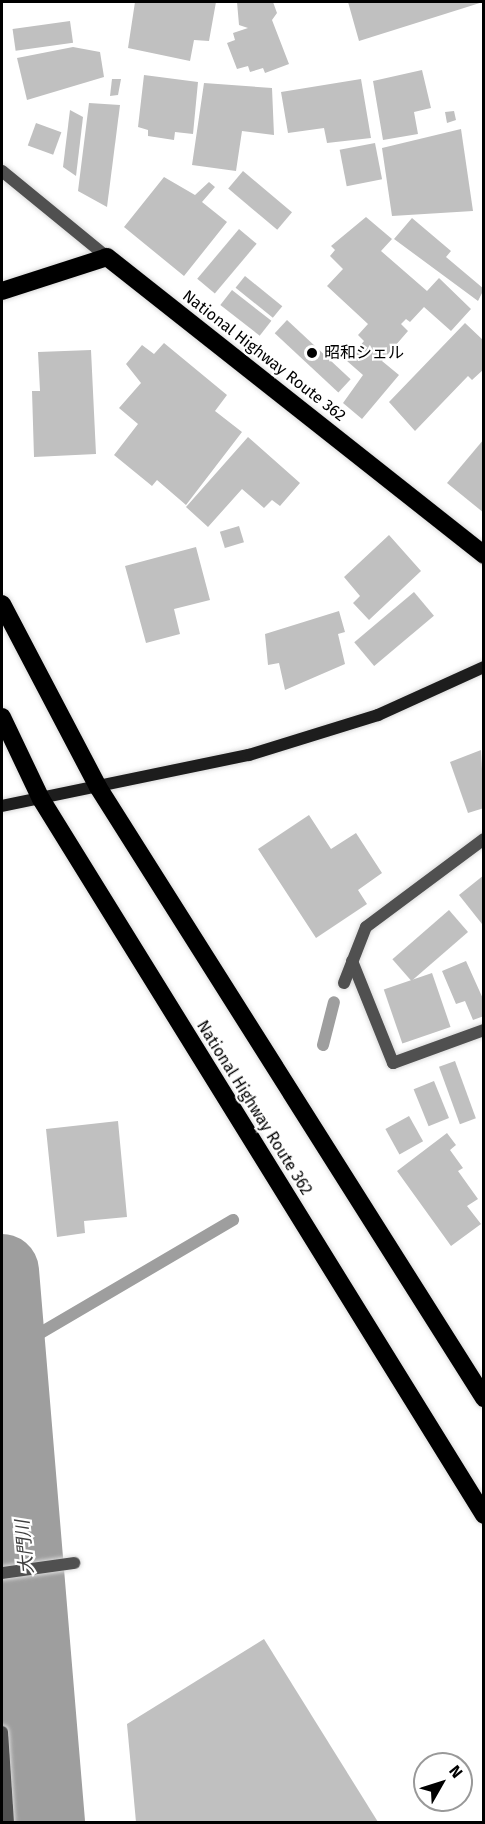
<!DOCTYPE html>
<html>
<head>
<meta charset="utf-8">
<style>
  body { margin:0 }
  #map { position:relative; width:485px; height:1824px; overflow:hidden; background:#fff; font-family:"Fira Sans","Noto Sans JP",sans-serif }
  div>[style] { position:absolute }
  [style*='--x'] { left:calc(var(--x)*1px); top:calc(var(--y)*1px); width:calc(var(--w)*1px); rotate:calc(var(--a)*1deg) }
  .stream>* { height:12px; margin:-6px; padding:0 6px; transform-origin:6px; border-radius:6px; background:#9e9e9e }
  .river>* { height:74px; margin:-37px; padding:0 37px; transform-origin:37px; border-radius:37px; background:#9e9e9e }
  .building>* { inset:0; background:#c0c0c0; transform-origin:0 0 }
  .roads { filter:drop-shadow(0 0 2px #dbdbdb) drop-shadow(0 0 2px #dbdbdb) }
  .street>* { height:12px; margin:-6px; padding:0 6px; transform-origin:6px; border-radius:6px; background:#505050 }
  .secondary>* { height:12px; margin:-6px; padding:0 6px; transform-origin:6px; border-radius:6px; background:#1d1d1d }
  .highway>* { height:18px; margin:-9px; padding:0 9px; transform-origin:9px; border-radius:9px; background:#000 }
  .dots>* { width:16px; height:16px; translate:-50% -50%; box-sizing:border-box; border:3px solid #fff; border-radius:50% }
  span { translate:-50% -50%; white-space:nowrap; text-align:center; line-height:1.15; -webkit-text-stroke:4.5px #fff; paint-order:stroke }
  .poi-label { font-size:16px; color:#000 }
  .left { translate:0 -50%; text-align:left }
  .street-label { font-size:16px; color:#000 }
  .water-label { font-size:18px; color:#3f3f3f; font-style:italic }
  .frame { position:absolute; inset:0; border:3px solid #000; pointer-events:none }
  .north { position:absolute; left:413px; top:1752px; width:60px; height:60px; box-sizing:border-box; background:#fff; border:2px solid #999; border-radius:50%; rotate:51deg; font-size:16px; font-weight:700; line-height:24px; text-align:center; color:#000 }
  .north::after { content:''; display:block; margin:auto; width:21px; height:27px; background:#000; clip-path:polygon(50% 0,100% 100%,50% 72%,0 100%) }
</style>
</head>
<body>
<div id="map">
  <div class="stream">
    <i style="--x:323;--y:1045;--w:44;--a:-75.7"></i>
    <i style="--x:8;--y:1352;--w:261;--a:-30.4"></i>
  </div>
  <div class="river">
    <i style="--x:2;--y:1271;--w:553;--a:85.23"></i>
  </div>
  <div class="building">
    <i style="clip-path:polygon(135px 2px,216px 2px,209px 41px,194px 40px,190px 61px,128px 48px)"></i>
    <i style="clip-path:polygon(237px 2px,273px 2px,277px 13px,272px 20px,289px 64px,265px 73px,263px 68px,250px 72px,248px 66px,237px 69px,227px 43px,235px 40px,233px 33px,248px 28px,239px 25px)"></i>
    <i style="clip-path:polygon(348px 2px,483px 2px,359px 41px)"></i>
    <i style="left:70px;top:21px;width:22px;height:58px;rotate:82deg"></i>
    <i style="clip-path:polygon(73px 47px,100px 52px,104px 77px,27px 100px,17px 58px)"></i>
    <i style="clip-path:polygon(422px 70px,431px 108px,414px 112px,418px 134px,383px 140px,373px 81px)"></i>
    <i style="clip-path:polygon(144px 75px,198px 82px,193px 134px,175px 132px,174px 140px,148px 136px,148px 130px,138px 127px)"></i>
    <i style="clip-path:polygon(112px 79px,121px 79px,118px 95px,110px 96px)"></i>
    <i style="clip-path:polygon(361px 79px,371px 138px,327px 143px,324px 128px,288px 133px,281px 92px)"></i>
    <i style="clip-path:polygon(204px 83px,272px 88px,274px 135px,242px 131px,236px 171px,192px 165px)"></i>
    <i style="clip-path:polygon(89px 103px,120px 105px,107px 207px,78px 191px)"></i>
    <i style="clip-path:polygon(70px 110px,83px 117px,76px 176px,63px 167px)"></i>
    <i style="clip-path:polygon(454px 111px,456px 120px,447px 123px,445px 112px)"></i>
    <i style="left:36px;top:123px;width:27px;height:24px;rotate:20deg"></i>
    <i style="clip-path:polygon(461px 129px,473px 211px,392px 216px,382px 148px)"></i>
    <i style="left:375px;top:143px;width:37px;height:36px;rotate:79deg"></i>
    <i style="left:243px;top:171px;width:64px;height:23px;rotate:40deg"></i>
    <i style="clip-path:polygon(164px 177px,195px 195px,209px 182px,215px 187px,202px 202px,227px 222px,184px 276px,124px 227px)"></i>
    <i style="clip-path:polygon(366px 217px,392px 239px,381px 251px,427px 291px,439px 278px,471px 309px,451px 331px,424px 307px,410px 322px,406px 319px,401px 324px,408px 331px,382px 361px,399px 375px,362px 419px,343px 403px,363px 375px,347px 361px,364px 341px,358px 335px,368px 324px,327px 286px,343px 269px,330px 256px,335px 250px,331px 246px)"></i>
    <i style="clip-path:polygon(412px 218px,451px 251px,446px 257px,484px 289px,478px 301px,394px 239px)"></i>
    <i style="left:239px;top:229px;width:23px;height:65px;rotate:40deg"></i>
    <i style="left:245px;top:276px;width:48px;height:15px;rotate:39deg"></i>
    <i style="left:232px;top:290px;width:50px;height:19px;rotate:38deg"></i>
    <i style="left:287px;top:320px;width:87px;height:18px;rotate:43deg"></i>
    <i style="clip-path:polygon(465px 323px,484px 341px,484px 369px,472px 380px,468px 376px,415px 431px,389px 402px)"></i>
    <i style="clip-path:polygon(164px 343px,227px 395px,215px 411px,242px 432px,186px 505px,157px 480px,152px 486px,114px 455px,138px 424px,119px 408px,141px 383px,126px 364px,142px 345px,154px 354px)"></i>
    <i style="clip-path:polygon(91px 350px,96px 454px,34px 457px,32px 391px,40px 391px,38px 352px)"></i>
    <i style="clip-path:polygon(248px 437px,300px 483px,280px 506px,272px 500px,264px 508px,242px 489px,208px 527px,186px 507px)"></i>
    <i style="clip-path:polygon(484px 439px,484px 513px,447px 483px)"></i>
    <i style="left:239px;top:526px;width:17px;height:20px;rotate:73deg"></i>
    <i style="clip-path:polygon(389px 535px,421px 571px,369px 620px,353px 603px,360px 596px,344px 577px)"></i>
    <i style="clip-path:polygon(196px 547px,210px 600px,174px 609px,180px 634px,146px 643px,125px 566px)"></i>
    <i style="left:414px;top:592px;width:31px;height:78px;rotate:50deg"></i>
    <i style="clip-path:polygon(339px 611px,345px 632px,338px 634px,345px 664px,285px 690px,279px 663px,268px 665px,265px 634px)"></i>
    <i style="clip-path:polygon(481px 750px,484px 808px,468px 813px,450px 762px)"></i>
    <i style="clip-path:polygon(309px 815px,331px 849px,356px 833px,382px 873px,358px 890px,367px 904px,316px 938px,258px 849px)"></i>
    <i style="clip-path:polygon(484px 875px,484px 923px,482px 924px,459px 895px)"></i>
    <i style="left:449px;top:910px;width:29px;height:75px;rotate:49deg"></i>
    <i style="clip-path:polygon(466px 961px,484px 1001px,484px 1016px,473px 1020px,465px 1001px,456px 1004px,442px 971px)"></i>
    <i style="left:432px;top:973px;width:57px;height:51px;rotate:71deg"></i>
    <i style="left:455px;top:1061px;width:61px;height:17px;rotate:70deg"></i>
    <i style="left:434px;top:1081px;width:40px;height:22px;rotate:68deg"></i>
    <i style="left:409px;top:1116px;width:29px;height:27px;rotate:61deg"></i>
    <i style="clip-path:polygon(118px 1121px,127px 1217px,84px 1221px,85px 1233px,57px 1237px,46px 1129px)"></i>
    <i style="clip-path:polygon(447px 1133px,456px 1145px,450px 1150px,463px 1168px,458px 1171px,478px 1199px,467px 1206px,481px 1224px,451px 1246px,397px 1171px)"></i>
    <i style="clip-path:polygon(264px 1639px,378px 1822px,136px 1822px,127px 1724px)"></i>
  </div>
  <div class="roads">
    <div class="street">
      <i style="--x:2;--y:171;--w:136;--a:39.3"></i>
      <i style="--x:352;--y:961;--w:110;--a:68.1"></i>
      <i style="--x:393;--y:1063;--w:97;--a:-19.9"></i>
      <i style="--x:344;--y:983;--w:60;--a:-68.6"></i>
      <i style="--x:366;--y:927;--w:147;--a:-36.7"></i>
      <i style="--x:2;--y:1573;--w:73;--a:-7.9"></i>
      <i style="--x:2;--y:1732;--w:90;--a:86.2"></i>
    </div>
    <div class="secondary">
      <i style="--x:2;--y:806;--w:252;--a:-11.7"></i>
      <i style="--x:249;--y:755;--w:135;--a:-17.2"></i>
      <i style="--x:378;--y:715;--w:116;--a:-24.4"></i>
    </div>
    <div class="highway">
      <i style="--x:2;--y:291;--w:110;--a:-17.9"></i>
      <i style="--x:107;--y:257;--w:481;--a:38.3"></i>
      <i style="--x:2;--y:604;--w:207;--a:62.3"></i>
      <i style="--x:98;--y:787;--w:723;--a:57.72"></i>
      <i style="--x:2;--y:717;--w:91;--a:64.6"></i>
      <i style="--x:41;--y:799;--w:842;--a:58.25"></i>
    </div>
  </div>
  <div class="dots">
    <i style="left:312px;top:353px;background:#000"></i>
  </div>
  <div class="poi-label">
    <span class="left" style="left:324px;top:353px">昭和シェル</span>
  </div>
  <div class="street-label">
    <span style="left:264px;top:356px;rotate:38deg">National Highway Route 362</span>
    <span style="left:254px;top:1108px;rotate:58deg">National Highway Route 362</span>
  </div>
  <div class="water-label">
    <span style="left:25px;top:1547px;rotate:-95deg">大門川</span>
  </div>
  <div class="frame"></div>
  <div class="north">N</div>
</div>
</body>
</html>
